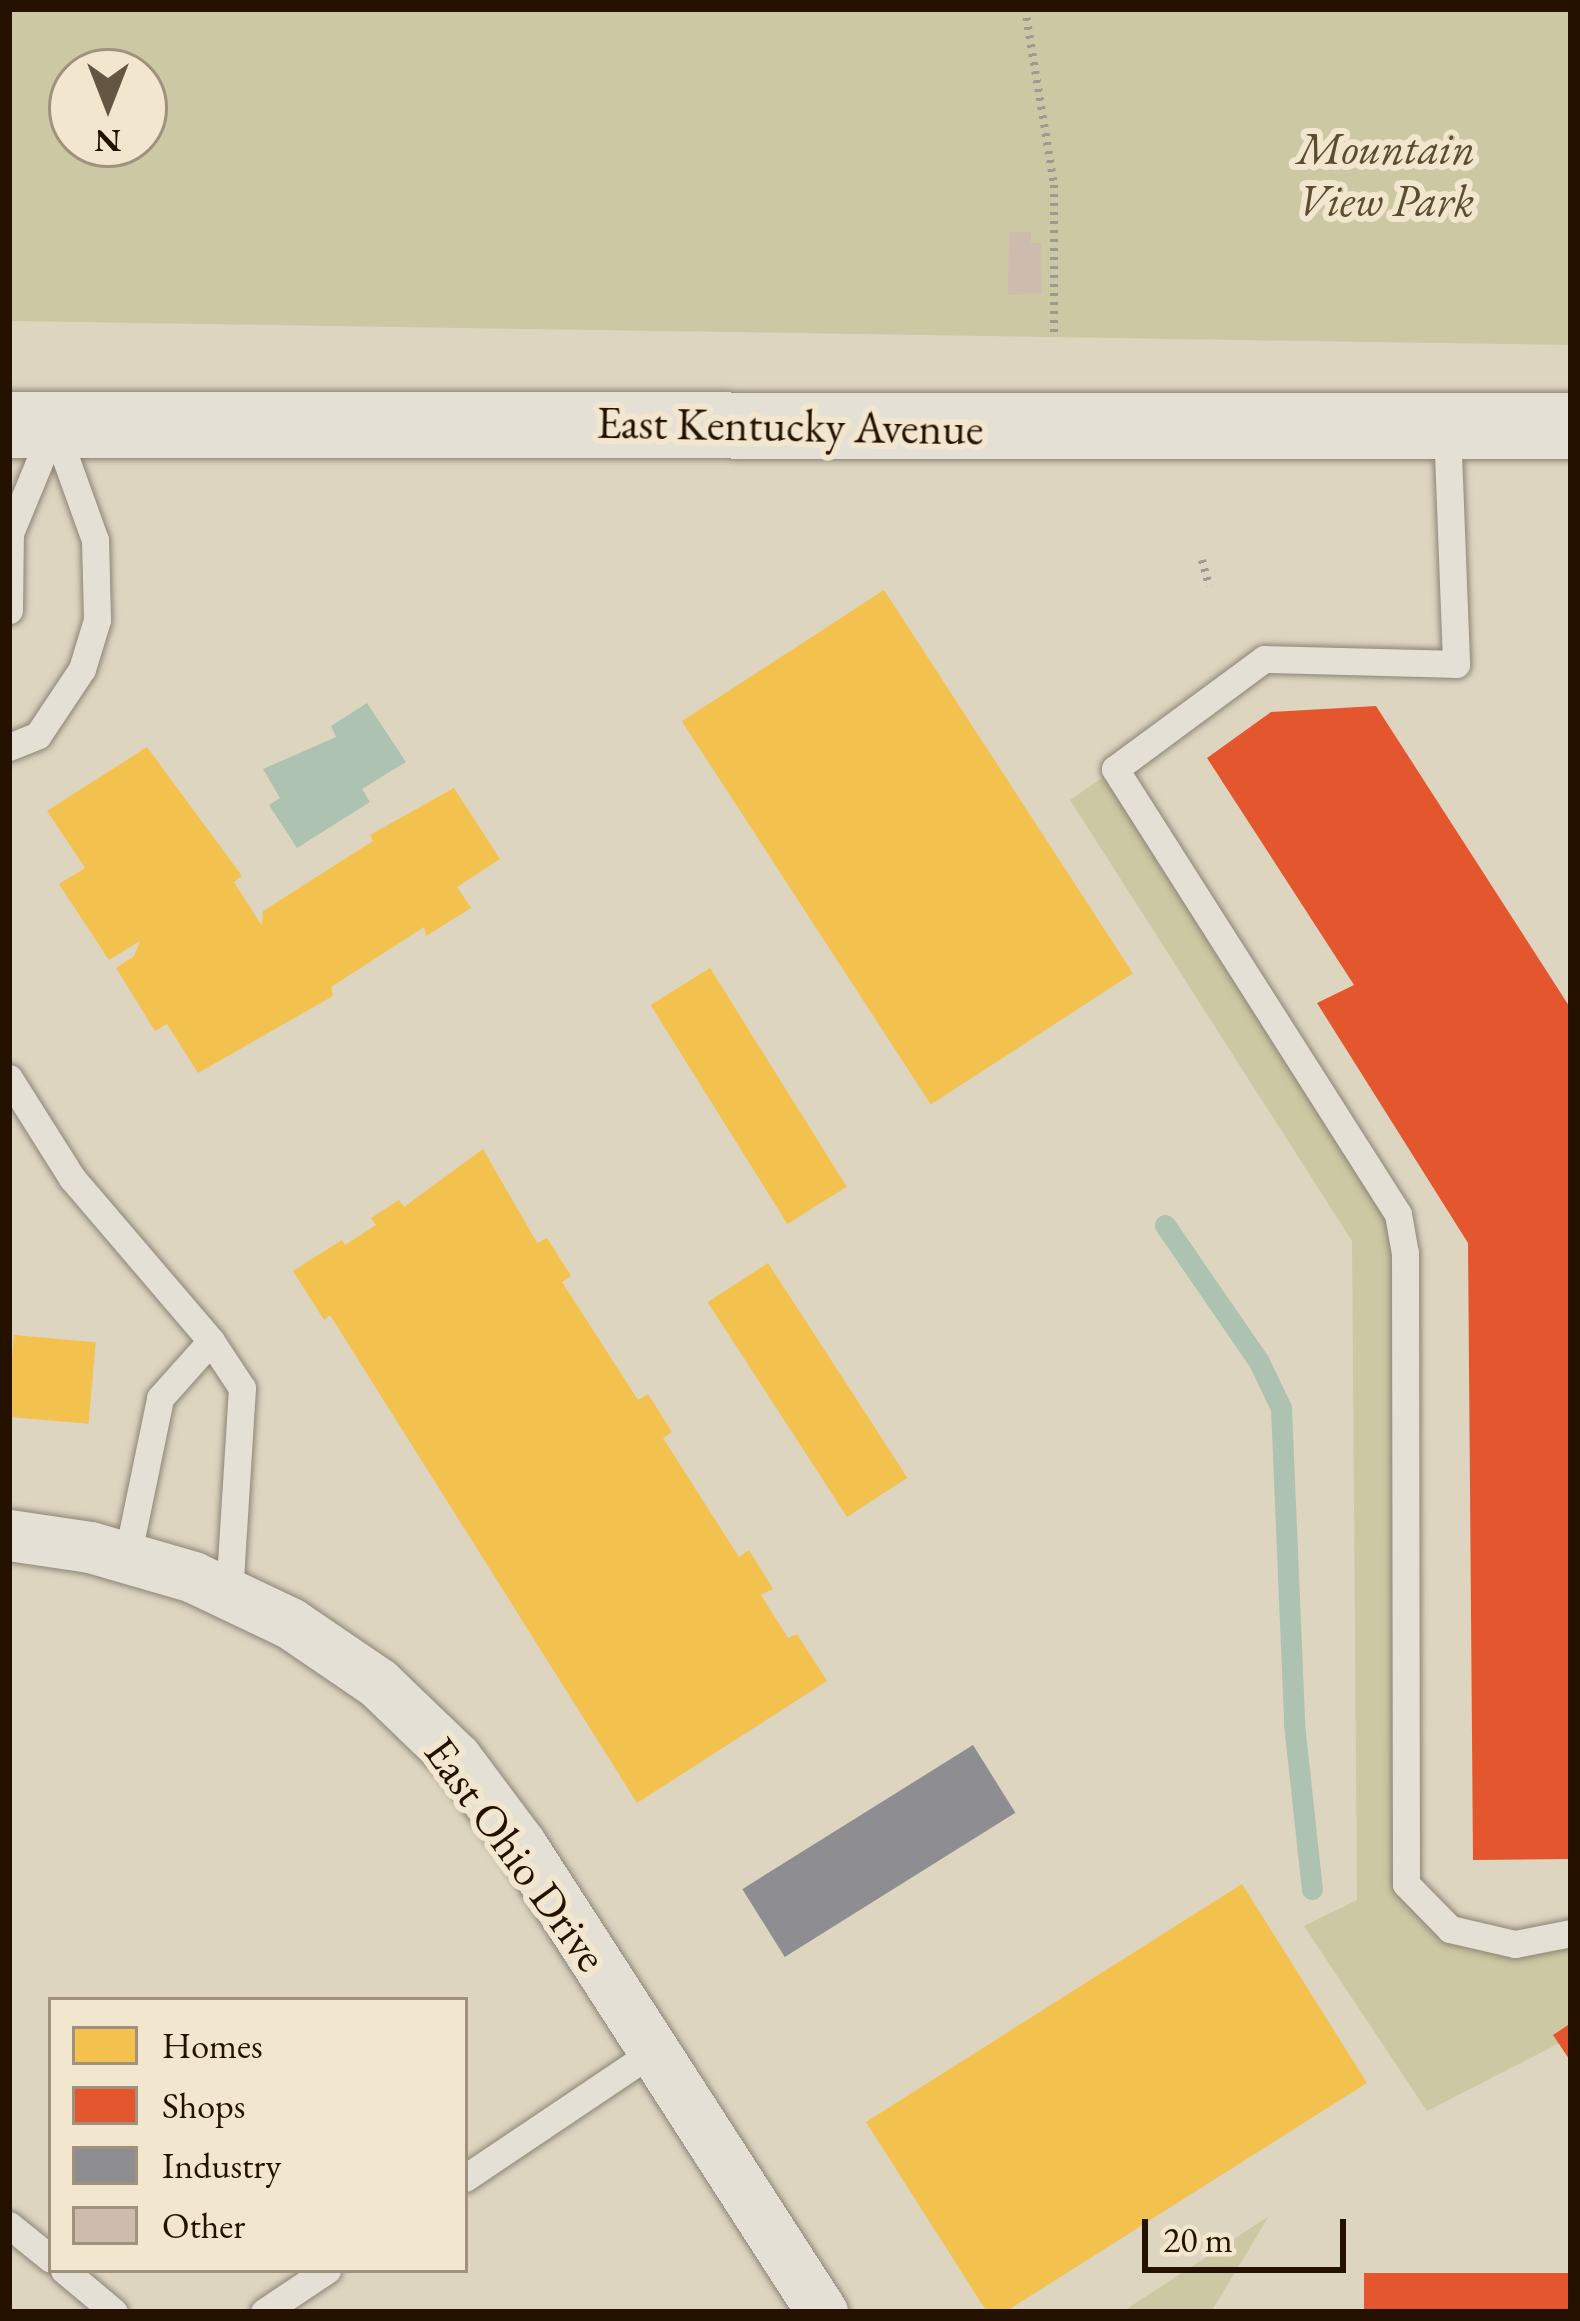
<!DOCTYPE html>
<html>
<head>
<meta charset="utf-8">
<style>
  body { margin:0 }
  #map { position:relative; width:1580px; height:2321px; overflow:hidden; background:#ded5c1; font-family:"EB Garamond",serif }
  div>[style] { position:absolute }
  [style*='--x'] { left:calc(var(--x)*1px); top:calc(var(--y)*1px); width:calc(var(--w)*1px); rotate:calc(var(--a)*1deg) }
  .green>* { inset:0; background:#cbc8a3 }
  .water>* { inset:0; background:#adc2b1 }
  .homes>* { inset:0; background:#f2c14e; transform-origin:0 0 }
  .shops>* { inset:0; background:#e4572e; transform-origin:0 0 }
  .industry>* { inset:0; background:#8d8d92; transform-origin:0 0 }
  .stream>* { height:21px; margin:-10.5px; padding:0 10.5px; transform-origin:10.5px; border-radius:10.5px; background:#adc2b1 }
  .building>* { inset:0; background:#cdbbae }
  .path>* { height:8px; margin-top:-4px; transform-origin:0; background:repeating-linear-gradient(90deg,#9f9a91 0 3px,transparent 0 9px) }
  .roads { filter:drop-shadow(0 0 3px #8c8477) drop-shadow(0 0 3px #8c8477) }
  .lane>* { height:27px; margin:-13.5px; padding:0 13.5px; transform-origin:13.5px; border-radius:13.5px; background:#e5e0d6 }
  .street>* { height:51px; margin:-25.5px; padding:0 25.5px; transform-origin:25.5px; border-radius:25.5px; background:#e5e0d6 }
  .secondary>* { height:66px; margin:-33px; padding:0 33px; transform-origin:33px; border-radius:33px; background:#e5e0d6 }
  span { translate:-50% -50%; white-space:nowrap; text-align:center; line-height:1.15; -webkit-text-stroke:12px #f2e6ce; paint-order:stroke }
  .park-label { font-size:45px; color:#594e30; font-style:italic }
  .street-label { font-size:45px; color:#241100 }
  .frame { position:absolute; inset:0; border:12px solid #241100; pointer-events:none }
  .legend { position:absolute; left:48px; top:1997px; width:420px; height:276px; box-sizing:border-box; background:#f2e6ce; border:3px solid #a0917c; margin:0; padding:15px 21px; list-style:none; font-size:36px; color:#241100 }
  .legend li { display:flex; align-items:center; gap:24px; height:60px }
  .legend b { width:60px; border:3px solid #a0917c }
  .north { position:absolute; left:48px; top:48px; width:120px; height:120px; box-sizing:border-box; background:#f2e6ce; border:3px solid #a0917c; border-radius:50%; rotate:180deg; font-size:33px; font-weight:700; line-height:48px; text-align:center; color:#241100 }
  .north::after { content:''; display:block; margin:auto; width:42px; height:54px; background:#655644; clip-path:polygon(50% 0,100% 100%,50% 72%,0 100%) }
  .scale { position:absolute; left:1142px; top:2219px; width:204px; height:54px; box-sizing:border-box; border:6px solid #241100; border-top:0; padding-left:15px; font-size:36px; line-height:42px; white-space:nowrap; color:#241100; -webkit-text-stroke:9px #f2e6ce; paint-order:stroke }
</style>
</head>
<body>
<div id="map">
  <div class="green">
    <i style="clip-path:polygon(evenodd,9px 9px,1571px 9px,1571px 345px,9px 321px,9px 9px,72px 72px,144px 72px,144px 144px,72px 144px,72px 72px)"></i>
    <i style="clip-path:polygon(1115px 769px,1398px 1214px,1406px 1884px,1450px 1929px,1571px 1933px,1571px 2037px,1427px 2111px,1304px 1926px,1357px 1900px,1352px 1241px,1070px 800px)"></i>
    <i style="clip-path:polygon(1269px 2216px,1211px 2312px,1122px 2312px)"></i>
  </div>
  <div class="water">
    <i style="clip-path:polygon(367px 703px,406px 762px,362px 789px,370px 802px,297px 848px,269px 805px,280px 798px,263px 769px,336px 737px,331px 726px)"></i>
  </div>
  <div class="homes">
    <i style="left:884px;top:590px;width:457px;height:241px;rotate:57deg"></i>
    <i style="clip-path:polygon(147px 747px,242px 876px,234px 882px,262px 926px,263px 911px,373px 841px,370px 835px,454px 788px,500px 859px,457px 887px,471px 908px,426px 936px,424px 927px,331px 987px,333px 996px,198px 1073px,167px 1024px,155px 1031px,116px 968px,134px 956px,140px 941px,109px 960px,59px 884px,85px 868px,47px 811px)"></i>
    <i style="left:710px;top:968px;width:258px;height:70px;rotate:58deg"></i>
    <i style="clip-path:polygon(483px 1149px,537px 1243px,547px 1238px,571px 1276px,562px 1282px,638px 1400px,648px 1394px,672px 1432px,663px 1438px,739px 1557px,749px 1550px,773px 1589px,761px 1595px,788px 1638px,797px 1634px,827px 1681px,637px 1803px,330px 1315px,324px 1320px,293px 1271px,342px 1240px,345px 1245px,376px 1225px,371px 1218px,399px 1200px,404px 1207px)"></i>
    <i style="left:768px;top:1263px;width:256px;height:72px;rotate:57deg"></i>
    <i style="left:14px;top:1335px;width:82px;height:82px;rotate:5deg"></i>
    <i style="clip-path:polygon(1242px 1884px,1367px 2083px,1005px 2312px,987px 2312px,866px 2122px)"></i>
  </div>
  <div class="shops">
    <i style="clip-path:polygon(1376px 706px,1571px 1009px,1571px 1859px,1473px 1860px,1468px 1243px,1317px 1003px,1354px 985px,1207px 758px,1271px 712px)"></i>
    <i style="clip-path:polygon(1571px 2023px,1571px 2062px,1553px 2035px)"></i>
    <i style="left:1571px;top:2273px;width:39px;height:207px;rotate:90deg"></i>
  </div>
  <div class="industry">
    <i style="left:973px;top:1745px;width:80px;height:272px;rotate:58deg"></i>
  </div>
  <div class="stream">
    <i style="--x:1165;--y:1225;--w:166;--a:55.5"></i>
    <i style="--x:1259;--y:1362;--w:51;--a:64.4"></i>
    <i style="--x:1281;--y:1408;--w:316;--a:87.6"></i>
    <i style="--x:1294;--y:1724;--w:166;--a:83.8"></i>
  </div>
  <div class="building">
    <i style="clip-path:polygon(1009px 232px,1031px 232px,1031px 243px,1041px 243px,1042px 294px,1008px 295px)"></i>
  </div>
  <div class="path">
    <i style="--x:1025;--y:9;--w:178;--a:80.6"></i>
    <i style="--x:1054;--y:185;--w:149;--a:90"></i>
    <i style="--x:1202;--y:560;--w:27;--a:75"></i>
  </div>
  <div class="roads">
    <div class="lane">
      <i style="--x:1447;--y:427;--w:237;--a:87.8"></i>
      <i style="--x:1456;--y:664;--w:192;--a:-178.5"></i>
      <i style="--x:1264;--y:659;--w:185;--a:143.6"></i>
      <i style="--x:1115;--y:769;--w:527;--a:57.55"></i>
      <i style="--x:1398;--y:1214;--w:39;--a:80"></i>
      <i style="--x:1405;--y:1252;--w:632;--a:89.91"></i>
      <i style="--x:1406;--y:1884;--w:63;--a:45.6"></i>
      <i style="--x:1450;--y:1929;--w:67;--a:13"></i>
      <i style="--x:1515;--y:1944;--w:57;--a:-11.1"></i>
      <i style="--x:9;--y:610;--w:77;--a:-89.3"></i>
      <i style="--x:10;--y:533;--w:116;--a:-67.6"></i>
      <i style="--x:9;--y:747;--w:31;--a:-22"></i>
      <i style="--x:38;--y:735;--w:79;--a:-56.3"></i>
      <i style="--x:82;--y:669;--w:51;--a:-73"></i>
      <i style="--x:97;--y:620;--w:80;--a:-91.4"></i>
      <i style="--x:95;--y:540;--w:121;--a:-109.8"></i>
      <i style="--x:9;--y:1078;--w:118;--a:57.8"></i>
      <i style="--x:72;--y:1178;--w:214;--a:49.5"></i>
      <i style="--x:127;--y:1558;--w:163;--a:-78.3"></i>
      <i style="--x:160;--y:1398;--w:76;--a:-48.2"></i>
      <i style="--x:211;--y:1341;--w:56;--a:56.6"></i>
      <i style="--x:242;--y:1388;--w:206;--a:93.6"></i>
      <i style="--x:465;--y:2178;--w:228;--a:-33.9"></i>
      <i style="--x:9;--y:2225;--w:54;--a:39"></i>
      <i style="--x:64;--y:2270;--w:65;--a:40"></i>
      <i style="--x:264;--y:2312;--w:76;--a:-33.7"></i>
    </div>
    <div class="street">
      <i style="--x:9;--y:1535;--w:82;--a:8.4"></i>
      <i style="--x:90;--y:1547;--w:107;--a:16.2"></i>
      <i style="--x:193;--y:1577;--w:107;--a:25.4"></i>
      <i style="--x:290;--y:1623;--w:107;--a:34.3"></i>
      <i style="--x:378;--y:1683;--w:108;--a:43.9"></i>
      <i style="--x:456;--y:1758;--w:109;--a:53.2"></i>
      <i style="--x:521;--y:1845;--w:556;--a:57.2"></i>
    </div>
    <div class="secondary">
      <i style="--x:9;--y:425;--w:1562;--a:0.04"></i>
    </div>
  </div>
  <div class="park-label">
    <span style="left:1386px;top:175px">Mountain<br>View Park</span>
  </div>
  <div class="street-label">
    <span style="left:790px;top:426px;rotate:1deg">East Kentucky Avenue</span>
    <span style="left:516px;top:1854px;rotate:54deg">East Ohio Drive</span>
  </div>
  <div class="frame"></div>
  <ul class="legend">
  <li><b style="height:33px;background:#f2c14e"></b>Homes</li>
  <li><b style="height:33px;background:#e4572e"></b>Shops</li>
  <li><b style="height:33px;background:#8d8d92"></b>Industry</li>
  <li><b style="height:33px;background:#cdbbae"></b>Other</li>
  </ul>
  <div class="north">N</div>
  <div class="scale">20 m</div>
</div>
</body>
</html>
